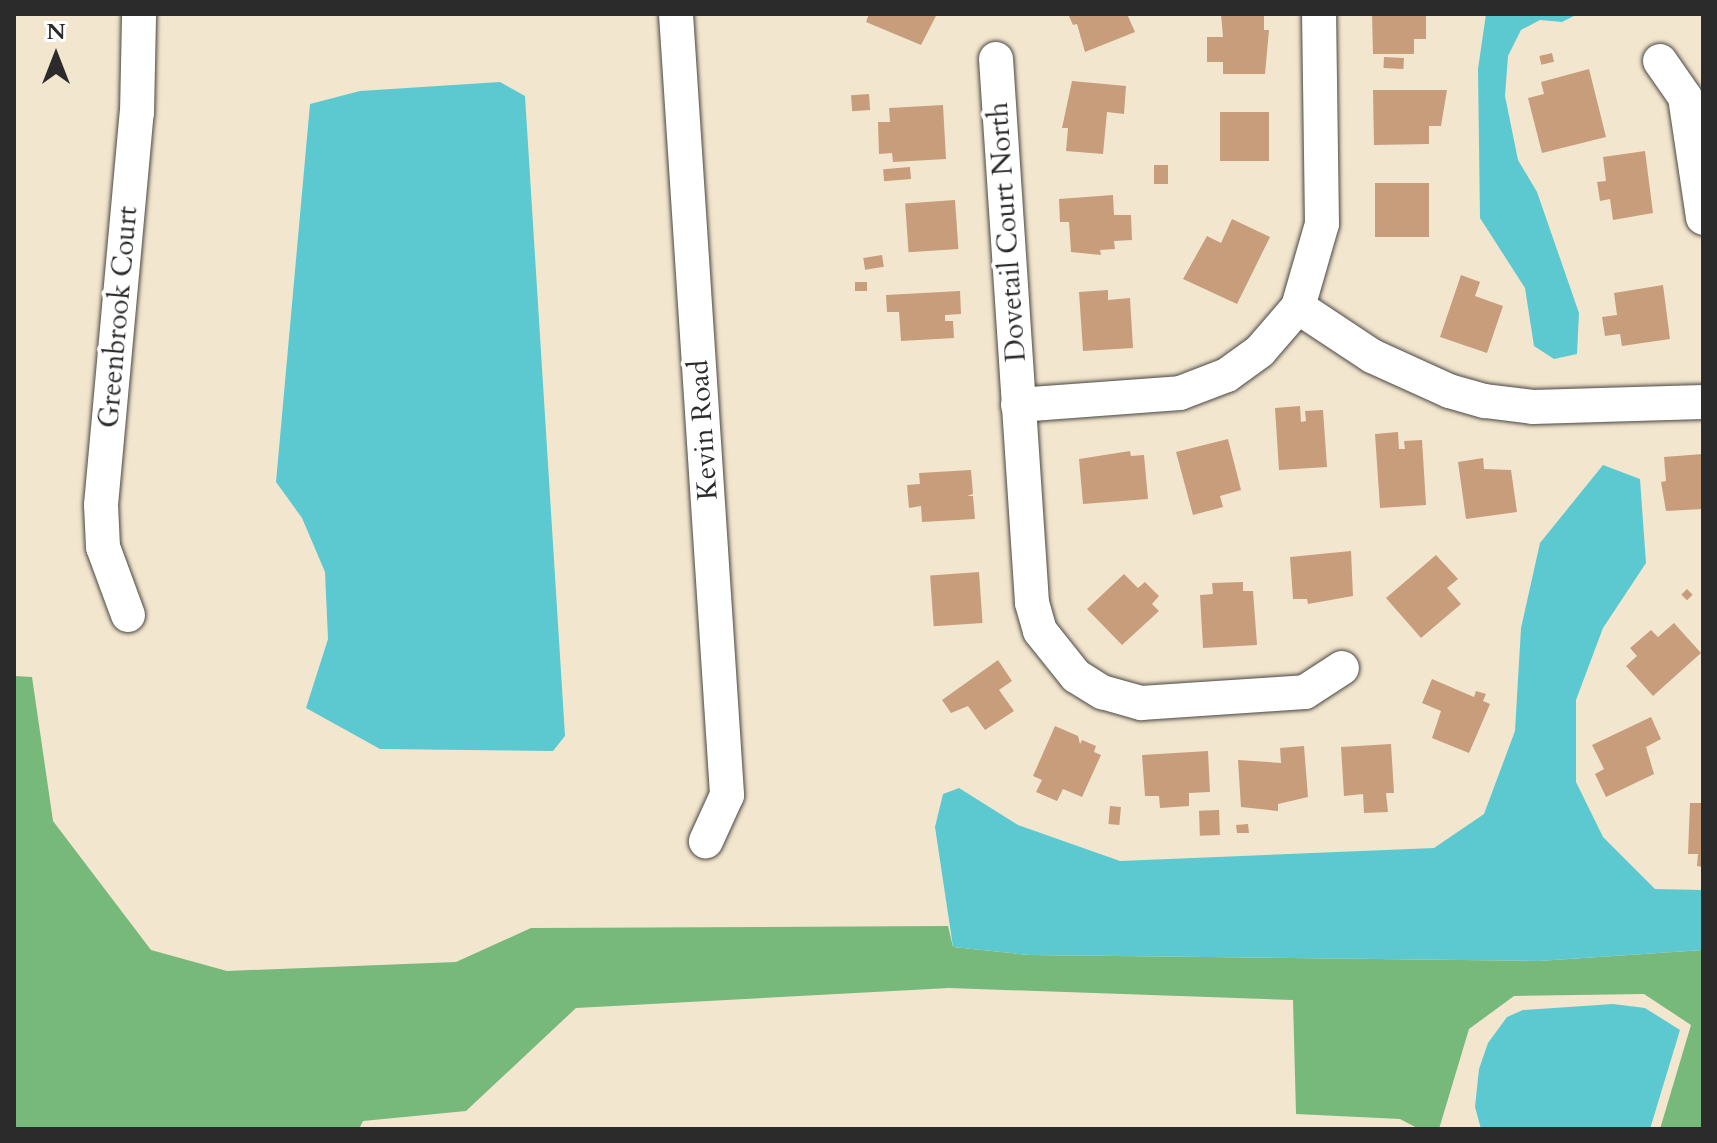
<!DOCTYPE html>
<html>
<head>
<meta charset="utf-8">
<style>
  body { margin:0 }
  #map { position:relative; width:1717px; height:1143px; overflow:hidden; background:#f3e6ce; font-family:Cardo,serif }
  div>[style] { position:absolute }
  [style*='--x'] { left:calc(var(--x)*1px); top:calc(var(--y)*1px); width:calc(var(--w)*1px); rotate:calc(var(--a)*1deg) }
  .forest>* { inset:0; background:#77b87b }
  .water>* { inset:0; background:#5cc9d0 }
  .building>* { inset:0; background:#c89d7c; transform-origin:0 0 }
  .roads { filter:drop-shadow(0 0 2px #494743) drop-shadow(0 0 2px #494743) }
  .minor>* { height:34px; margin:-17px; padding:0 17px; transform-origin:17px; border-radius:17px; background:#fff }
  span { translate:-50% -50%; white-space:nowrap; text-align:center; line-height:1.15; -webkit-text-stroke:8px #fff; paint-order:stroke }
  .street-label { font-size:28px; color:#2b2b2b }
  .frame { position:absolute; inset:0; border:16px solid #2b2b2b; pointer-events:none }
  .north { position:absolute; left:16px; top:16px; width:80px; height:80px; -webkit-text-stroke:6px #fff; paint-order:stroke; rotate:0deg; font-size:22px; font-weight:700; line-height:32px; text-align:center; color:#2b2b2b }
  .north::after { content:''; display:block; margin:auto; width:28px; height:36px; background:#2b2b2b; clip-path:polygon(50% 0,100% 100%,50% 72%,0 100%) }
</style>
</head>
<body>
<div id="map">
  <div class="forest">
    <i style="clip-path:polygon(14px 676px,32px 677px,53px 821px,151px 950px,227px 971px,456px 962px,531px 928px,948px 926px,953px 947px,1029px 955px,1539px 961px,1703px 950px,1703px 1129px,1660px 1129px,1691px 1025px,1644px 994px,1514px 996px,1469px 1029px,1439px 1129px,1419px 1129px,1400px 1119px,1296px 1114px,1293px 1000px,949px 988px,576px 1008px,466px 1111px,363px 1121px,359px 1129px,14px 1129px)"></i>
  </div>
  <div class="water">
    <i style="clip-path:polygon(1486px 14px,1578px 14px,1562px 22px,1540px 20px,1521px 30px,1508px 56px,1505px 96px,1518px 160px,1537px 192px,1579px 313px,1577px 354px,1554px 359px,1534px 346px,1525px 288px,1480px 218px,1478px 69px)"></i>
    <i style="clip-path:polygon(500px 82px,525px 96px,565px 736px,553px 751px,380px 749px,306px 708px,328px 639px,325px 572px,302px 518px,276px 482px,310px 104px,360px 91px)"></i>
    <i style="clip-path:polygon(1603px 465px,1640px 479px,1646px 563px,1603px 628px,1576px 700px,1576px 782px,1603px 837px,1655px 889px,1703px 890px,1703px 950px,1539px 961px,1029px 955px,953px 947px,935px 827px,943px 794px,959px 788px,1018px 825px,1120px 861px,1434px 848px,1484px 814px,1515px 731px,1521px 628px,1540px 543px)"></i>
    <i style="clip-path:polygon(1613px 1004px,1645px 1008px,1680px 1030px,1650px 1129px,1481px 1129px,1475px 1107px,1479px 1069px,1488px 1043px,1507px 1017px,1523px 1010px)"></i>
  </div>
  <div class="building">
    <i style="clip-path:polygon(869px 14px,937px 14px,921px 45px,866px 22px)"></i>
    <i style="clip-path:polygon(1068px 14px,1127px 14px,1135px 32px,1085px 52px,1077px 24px,1073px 25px)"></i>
    <i style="clip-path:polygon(1221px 14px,1264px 14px,1264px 30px,1269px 30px,1265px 74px,1223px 74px,1223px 62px,1207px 62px,1207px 37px,1223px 37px)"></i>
    <i style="clip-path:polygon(1372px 14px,1426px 14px,1426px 39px,1414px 39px,1414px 54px,1373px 54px)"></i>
    <i style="left:1552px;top:53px;width:9px;height:13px;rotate:77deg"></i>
    <i style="left:1384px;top:57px;width:20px;height:11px;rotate:3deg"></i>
    <i style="clip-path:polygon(1589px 69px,1606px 137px,1542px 153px,1528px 98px,1544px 94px,1541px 82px)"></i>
    <i style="clip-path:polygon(1072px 81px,1126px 86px,1124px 114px,1107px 112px,1103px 154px,1066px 151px,1068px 128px,1062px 128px)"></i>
    <i style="clip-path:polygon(1373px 90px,1447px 90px,1441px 126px,1429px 126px,1429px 144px,1374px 145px)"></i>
    <i style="left:869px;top:94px;width:16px;height:18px;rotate:86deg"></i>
    <i style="clip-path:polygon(943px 105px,946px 159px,893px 162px,892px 153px,879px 154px,878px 122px,890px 122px,889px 108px)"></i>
    <i style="left:1220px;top:112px;width:49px;height:49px"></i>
    <i style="clip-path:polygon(1645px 151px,1653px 213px,1613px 220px,1610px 199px,1600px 201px,1597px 182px,1606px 181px,1603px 157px)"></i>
    <i style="left:1154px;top:165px;width:14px;height:19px"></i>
    <i style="left:910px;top:167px;width:12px;height:27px;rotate:85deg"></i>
    <i style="left:1375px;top:183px;width:54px;height:54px"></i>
    <i style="clip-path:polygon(1113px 195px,1114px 215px,1131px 215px,1132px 240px,1114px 241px,1115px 249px,1100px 250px,1101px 255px,1071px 252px,1069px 222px,1060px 222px,1059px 199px)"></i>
    <i style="left:955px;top:200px;width:49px;height:50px;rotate:86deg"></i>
    <i style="clip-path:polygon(1232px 219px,1270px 237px,1237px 304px,1183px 279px,1207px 236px,1221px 243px)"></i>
    <i style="left:882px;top:255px;width:12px;height:19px;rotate:81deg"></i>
    <i style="clip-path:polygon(1461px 275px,1480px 282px,1475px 296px,1503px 306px,1487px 353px,1440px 337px)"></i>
    <i style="left:867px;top:282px;width:9px;height:12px;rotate:90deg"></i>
    <i style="clip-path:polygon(1663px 285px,1670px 339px,1622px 346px,1620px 334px,1605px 336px,1602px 317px,1617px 315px,1614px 293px)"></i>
    <i style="clip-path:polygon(1108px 290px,1108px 300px,1130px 298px,1133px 348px,1083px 351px,1079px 292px)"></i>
    <i style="clip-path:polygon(960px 291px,961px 314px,945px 315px,945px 321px,953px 321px,954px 338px,901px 341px,899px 312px,887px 312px,886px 295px)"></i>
    <i style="clip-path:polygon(1300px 406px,1301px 422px,1306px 421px,1305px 411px,1323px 410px,1327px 467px,1279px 470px,1275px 408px)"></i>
    <i style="clip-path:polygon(1398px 432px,1399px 449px,1405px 449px,1404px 441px,1422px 440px,1426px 505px,1380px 508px,1375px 434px)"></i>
    <i style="clip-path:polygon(1228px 439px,1241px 490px,1220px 496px,1223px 507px,1193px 515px,1176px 452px)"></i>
    <i style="clip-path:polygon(1130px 451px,1131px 456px,1144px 455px,1148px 499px,1083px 504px,1079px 459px)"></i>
    <i style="clip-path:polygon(1703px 454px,1703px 509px,1666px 511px,1661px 482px,1666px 481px,1664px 457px)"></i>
    <i style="clip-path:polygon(1483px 458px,1484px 469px,1511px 470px,1517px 512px,1466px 519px,1458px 462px)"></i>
    <i style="clip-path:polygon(971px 470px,973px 494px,967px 496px,973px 496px,975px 519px,922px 522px,921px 506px,909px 508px,907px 485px,920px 484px,919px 473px)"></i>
    <i style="clip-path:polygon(1351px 551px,1353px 596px,1308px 604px,1307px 599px,1293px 599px,1290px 557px)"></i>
    <i style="clip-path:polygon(1436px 555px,1458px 579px,1447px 588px,1461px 604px,1421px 638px,1386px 598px)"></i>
    <i style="left:979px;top:572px;width:51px;height:49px;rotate:86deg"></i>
    <i style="clip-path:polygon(1124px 574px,1138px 588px,1145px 582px,1159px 596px,1152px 604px,1159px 611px,1122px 645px,1087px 609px)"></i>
    <i style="clip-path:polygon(1243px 582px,1243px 591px,1253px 591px,1257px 645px,1203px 648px,1200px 595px,1213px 594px,1212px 583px)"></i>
    <i style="left:1687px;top:589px;width:8px;height:8px;rotate:45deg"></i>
    <i style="clip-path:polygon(1674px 623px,1701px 653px,1653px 696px,1626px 666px,1637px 656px,1630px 648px,1651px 630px,1658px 637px)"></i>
    <i style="clip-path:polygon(998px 660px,1012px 681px,999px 690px,1014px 711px,985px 730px,968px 706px,951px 713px,942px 700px)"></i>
    <i style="clip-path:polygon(1432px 679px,1474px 697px,1476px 691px,1486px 694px,1483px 701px,1490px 704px,1469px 753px,1432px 738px,1441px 711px,1422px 703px)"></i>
    <i style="clip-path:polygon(1651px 717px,1661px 739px,1646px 747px,1654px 774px,1606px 797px,1595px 774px,1604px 769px,1592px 745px)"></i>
    <i style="clip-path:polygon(1055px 726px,1078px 736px,1080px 744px,1082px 740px,1096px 746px,1094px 752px,1101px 755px,1082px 797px,1063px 789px,1057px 801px,1036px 792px,1042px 780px,1033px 776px)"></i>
    <i style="clip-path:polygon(1391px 744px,1394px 793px,1386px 793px,1388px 812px,1364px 813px,1363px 794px,1344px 796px,1341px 747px)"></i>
    <i style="clip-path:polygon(1304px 746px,1308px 797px,1278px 804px,1278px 811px,1241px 807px,1238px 760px,1281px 763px,1280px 748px)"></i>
    <i style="clip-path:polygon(1208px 751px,1210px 792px,1189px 793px,1189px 806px,1160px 808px,1159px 796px,1145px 796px,1142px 755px)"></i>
    <i style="clip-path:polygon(1690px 803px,1703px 803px,1703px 867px,1697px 866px,1698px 854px,1688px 854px)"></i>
    <i style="left:1110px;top:806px;width:11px;height:18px;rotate:5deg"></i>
    <i style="left:1219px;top:810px;width:25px;height:20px;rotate:88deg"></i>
    <i style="clip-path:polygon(1248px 824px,1249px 833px,1237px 833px,1236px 825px)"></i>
  </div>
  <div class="roads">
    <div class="minor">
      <i style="--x:676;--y:14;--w:783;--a:86.26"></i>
      <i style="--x:727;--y:795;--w:51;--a:114.5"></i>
      <i style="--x:996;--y:59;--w:545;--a:86.21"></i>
      <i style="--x:1032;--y:603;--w:29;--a:74"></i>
      <i style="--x:1040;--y:631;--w:58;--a:51.3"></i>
      <i style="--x:1076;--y:676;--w:31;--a:32"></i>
      <i style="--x:1102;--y:692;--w:41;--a:15.8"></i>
      <i style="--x:1141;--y:703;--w:164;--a:-3.8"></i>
      <i style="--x:1305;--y:692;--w:44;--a:-33"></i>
      <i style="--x:1660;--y:61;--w:44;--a:55.2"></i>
      <i style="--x:1685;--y:97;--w:122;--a:81.5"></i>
      <i style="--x:1298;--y:307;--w:89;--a:33.5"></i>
      <i style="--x:1372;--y:356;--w:85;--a:24.4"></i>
      <i style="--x:1449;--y:391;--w:37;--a:16"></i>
      <i style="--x:1485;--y:401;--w:48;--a:7.1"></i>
      <i style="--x:1533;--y:407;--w:170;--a:-1.7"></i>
      <i style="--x:1018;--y:405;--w:162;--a:-4.2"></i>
      <i style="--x:1180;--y:393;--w:50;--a:-21"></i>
      <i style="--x:1227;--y:375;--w:41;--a:-36"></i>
      <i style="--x:1260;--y:351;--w:58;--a:-49.2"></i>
      <i style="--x:1298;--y:307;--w:86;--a:-73.9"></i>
      <i style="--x:1322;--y:224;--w:210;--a:-90.8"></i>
      <i style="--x:128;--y:615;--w:72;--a:-110.2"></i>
      <i style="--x:103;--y:547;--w:42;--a:-92.7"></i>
      <i style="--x:101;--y:505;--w:394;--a:-84.8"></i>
      <i style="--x:137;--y:113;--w:99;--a:-88.8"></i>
    </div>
  </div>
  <div class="street-label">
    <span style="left:1007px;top:232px;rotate:-94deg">Dovetail Court North</span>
    <span style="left:118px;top:317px;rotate:-85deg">Greenbrook Court</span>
    <span style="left:703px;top:430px;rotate:-94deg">Kevin Road</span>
  </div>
  <div class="frame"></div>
  <div class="north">N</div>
</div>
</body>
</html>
